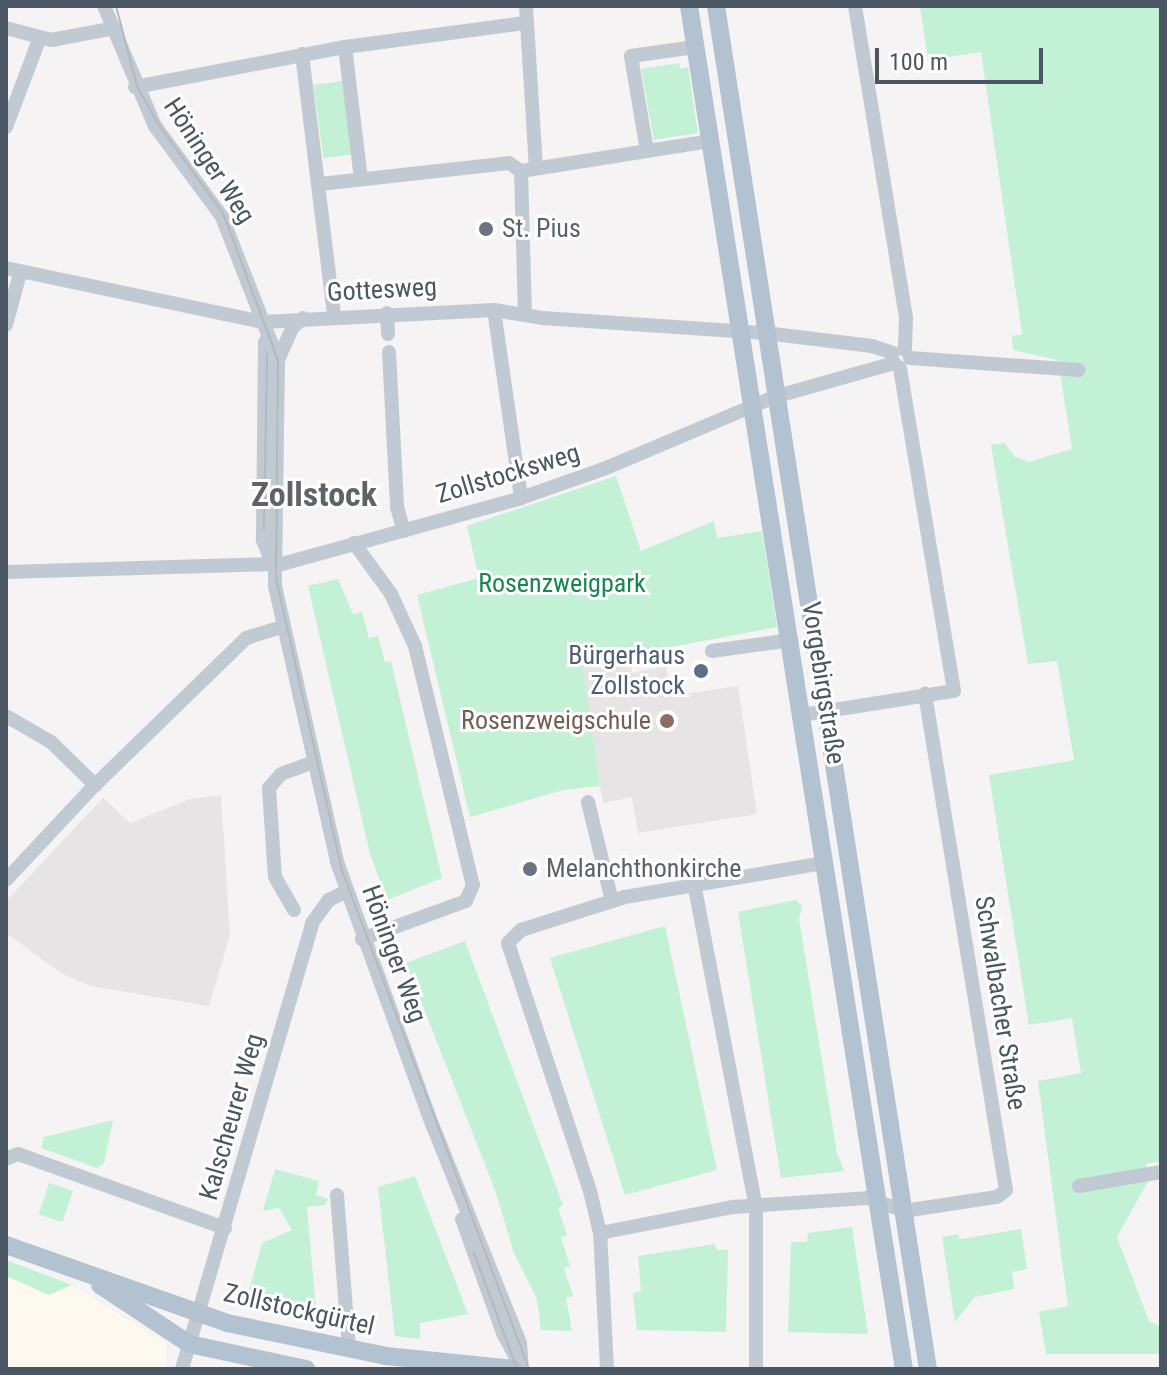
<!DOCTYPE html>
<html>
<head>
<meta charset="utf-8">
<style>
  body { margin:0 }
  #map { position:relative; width:1167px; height:1375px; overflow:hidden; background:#f5f3f3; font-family:"Roboto Condensed",sans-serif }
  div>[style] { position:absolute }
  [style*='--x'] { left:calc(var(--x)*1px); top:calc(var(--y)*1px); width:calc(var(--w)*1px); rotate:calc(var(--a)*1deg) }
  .commercial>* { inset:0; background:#fdf9ef }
  .education>* { inset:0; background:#e6e4e5 }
  .green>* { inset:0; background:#c3f1d5; transform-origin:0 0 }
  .minor>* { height:14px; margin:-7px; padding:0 7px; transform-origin:7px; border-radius:7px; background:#c1cad2 }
  .major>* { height:18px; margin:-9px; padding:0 9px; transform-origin:9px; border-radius:9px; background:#b3c2d1 }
  .tram>* { height:2px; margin:-1px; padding:0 1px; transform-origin:1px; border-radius:1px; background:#b5b8bd }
  .dots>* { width:22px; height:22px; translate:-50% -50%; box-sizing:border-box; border:4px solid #fff; border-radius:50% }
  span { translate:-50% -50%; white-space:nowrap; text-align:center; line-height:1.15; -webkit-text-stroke:6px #fff; paint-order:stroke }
  .street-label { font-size:26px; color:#4a5661 }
  .worship-label { font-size:26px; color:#5b616d }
  .left { translate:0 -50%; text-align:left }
  .park-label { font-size:26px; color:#17864f }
  .service-label { font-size:26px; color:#4e5e75 }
  .right { translate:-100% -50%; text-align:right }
  .education-label { font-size:26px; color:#785e54 }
  .district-label { font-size:34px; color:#5f6368; font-weight:700 }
  .frame { position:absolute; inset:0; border:8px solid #4a5661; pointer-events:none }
  .scale { position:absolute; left:875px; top:48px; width:168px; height:36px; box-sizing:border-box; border:4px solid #4a5661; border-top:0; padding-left:10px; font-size:24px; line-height:28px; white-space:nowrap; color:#4a5661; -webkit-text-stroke:6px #fff; paint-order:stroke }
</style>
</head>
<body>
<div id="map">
  <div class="commercial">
    <i style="clip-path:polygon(6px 1261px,74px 1287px,166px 1343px,166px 1369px,6px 1369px)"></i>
  </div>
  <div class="education">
    <i style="clip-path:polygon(630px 657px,632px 673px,666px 666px,669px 682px,680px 680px,683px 694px,738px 686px,757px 814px,638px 833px,632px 797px,603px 803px,581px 665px)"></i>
    <i style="clip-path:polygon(221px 795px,230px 935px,209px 1006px,91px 986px,62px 974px,6px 933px,6px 901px,103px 798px,130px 823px,190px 799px)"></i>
  </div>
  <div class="green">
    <i style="clip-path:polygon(920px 6px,1161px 6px,1161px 1161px,1146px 1164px,1147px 1183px,1117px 1237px,1149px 1321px,1161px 1327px,1161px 1354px,1046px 1354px,1039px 1312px,1068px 1306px,1038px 1081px,1081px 1073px,1072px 1018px,1029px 1025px,989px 775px,1074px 760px,1057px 661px,1028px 664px,991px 445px,1005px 443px,1014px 456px,1028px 462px,1072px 449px,1058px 360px,1013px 350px,1012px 336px,1022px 334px,981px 52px,928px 60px)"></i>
    <i style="clip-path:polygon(679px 63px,680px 69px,688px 67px,698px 133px,654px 140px,641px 69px)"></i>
    <i style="left:342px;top:81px;width:74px;height:29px;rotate:82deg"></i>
    <i style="clip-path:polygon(616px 476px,641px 551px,714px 521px,717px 538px,762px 531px,777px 627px,582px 664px,600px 786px,563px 790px,470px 817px,417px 595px,479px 578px,467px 526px)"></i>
    <i style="clip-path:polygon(338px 579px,353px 614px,362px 612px,369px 638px,378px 636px,385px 662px,391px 661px,442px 878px,387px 900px,370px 854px,308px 586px)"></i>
    <i style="clip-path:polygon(796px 900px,802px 906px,799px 919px,837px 1153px,844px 1171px,781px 1178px,738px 912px)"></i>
    <i style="clip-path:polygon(665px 926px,717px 1170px,625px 1195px,550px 958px)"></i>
    <i style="clip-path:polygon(465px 941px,563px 1205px,558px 1208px,567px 1235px,561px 1238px,570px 1266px,564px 1268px,573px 1296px,566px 1298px,572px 1331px,541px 1330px,537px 1299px,514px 1253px,495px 1190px,406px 963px)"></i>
    <i style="clip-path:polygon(113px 1120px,104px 1163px,97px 1168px,41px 1148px,44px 1137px)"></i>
    <i style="clip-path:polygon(275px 1169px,319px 1181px,316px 1195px,328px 1199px,325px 1205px,307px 1207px,317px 1320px,244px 1308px,262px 1243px,292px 1230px,279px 1208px,263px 1211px)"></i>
    <i style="clip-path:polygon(415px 1176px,468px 1314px,420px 1323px,420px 1339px,395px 1336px,378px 1187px)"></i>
    <i style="left:49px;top:1183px;width:25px;height:33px;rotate:18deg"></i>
    <i style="clip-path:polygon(852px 1227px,868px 1334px,788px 1332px,791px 1242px,807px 1242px,808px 1233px)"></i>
    <i style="clip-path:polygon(1021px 1229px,1027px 1269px,1012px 1272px,1014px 1289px,975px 1297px,955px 1322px,942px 1237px,958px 1234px,960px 1239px)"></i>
    <i style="clip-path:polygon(715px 1244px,717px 1250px,728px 1250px,726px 1332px,637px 1330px,633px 1293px,641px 1291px,638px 1256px)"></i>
    <i style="clip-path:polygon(6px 1260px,72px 1285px,49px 1295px,6px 1276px)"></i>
  </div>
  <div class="minor">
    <i style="--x:104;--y:6;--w:130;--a:67"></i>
    <i style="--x:155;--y:126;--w:113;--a:53.6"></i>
    <i style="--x:222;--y:217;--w:154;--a:68.6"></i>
    <i style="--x:278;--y:360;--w:226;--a:90.8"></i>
    <i style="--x:275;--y:586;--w:283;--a:77.3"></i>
    <i style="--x:337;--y:862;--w:279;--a:70.1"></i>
    <i style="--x:432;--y:1124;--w:236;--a:68.1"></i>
    <i style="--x:520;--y:1343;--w:26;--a:86"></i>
    <i style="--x:526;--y:6;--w:162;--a:86.5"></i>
    <i style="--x:855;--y:6;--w:316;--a:80.7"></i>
    <i style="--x:906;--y:318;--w:32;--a:92"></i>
    <i style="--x:6;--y:28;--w:47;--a:14.9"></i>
    <i style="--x:51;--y:40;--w:65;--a:-10.6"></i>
    <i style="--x:345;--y:47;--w:133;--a:83.1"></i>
    <i style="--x:302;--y:54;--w:263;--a:83"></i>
    <i style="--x:135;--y:87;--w:214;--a:-10.8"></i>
    <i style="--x:345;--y:47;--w:181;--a:-7.6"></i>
    <i style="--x:6;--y:127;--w:93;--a:-69.2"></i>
    <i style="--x:647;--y:151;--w:96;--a:-99.6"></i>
    <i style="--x:631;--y:56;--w:65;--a:-8"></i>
    <i style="--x:521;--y:171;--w:143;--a:88.4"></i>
    <i style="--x:320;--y:184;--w:190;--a:-6.3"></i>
    <i style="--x:509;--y:163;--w:14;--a:34"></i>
    <i style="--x:521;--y:171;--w:191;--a:-9"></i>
    <i style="--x:6;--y:268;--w:263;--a:11.9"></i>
    <i style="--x:263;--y:322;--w:231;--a:-3"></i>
    <i style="--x:494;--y:310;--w:50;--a:9.3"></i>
    <i style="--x:543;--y:318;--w:223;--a:3.9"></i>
    <i style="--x:765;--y:333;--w:108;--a:6.9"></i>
    <i style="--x:872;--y:346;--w:22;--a:18"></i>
    <i style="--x:494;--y:310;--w:190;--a:81.8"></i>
    <i style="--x:387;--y:313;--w:21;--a:87"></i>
    <i style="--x:6;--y:325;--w:54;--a:-74.9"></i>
    <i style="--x:265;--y:342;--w:198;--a:90.6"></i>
    <i style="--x:263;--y:540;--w:25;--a:69"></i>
    <i style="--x:389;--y:352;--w:155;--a:87"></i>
    <i style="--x:397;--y:507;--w:25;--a:74"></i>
    <i style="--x:910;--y:358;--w:169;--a:4.1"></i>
    <i style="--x:278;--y:360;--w:35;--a:-66"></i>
    <i style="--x:292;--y:328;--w:15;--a:-42"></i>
    <i style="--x:354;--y:543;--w:63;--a:54"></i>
    <i style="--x:391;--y:594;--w:57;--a:65.2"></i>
    <i style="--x:415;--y:646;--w:246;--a:76.4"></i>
    <i style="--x:473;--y:885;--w:17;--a:114"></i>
    <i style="--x:466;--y:901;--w:111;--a:159.9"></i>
    <i style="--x:6;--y:572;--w:276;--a:-1.7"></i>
    <i style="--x:282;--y:564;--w:248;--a:-15.4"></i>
    <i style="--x:521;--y:498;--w:90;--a:-19.4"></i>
    <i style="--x:606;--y:468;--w:182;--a:-22.9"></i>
    <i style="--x:774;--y:397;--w:125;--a:-15.8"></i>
    <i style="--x:712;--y:651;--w:80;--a:-7.9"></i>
    <i style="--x:802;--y:715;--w:154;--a:-9"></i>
    <i style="--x:954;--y:691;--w:328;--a:-99.5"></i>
    <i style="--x:6;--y:716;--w:52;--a:30"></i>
    <i style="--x:51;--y:742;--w:62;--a:44.3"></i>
    <i style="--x:588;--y:802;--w:102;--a:76.4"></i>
    <i style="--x:6;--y:880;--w:130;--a:-46.9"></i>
    <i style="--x:95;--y:785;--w:211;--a:-44.2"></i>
    <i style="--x:246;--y:638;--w:39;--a:-17"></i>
    <i style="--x:694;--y:883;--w:332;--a:79.2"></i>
    <i style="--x:756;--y:1209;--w:160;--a:90"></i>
    <i style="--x:294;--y:910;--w:38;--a:-120"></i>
    <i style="--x:275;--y:877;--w:89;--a:-93.9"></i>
    <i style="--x:269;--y:788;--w:18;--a:-49"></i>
    <i style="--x:281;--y:774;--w:35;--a:-20"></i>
    <i style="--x:6;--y:1159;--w:13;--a:-23"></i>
    <i style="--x:18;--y:1154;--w:220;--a:19.7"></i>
    <i style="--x:1079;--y:1186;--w:83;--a:-9.7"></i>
    <i style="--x:337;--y:1195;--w:154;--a:85.5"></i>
    <i style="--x:462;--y:1219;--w:121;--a:70.2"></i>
    <i style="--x:503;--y:1333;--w:41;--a:62.2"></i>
    <i style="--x:600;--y:1233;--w:136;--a:-11.1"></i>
    <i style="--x:733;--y:1207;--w:134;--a:-3.8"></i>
    <i style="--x:867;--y:1198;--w:39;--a:19"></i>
    <i style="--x:904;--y:1211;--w:94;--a:-8.6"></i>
    <i style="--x:997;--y:1197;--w:11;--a:-38"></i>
    <i style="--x:1006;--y:1190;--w:503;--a:-99.27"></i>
    <i style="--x:182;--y:1369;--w:465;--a:-73.7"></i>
    <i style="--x:312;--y:923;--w:29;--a:-54"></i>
    <i style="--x:329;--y:900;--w:18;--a:-27"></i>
    <i style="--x:607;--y:1369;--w:136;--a:-92.9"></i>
    <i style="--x:600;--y:1233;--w:43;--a:-103.4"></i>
    <i style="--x:590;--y:1191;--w:261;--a:-108.3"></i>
    <i style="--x:508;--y:943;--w:18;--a:-45"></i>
    <i style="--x:521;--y:930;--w:109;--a:-17.6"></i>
    <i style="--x:625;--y:897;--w:202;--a:-9.7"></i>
  </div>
  <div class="major">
    <i style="--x:689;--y:6;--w:1380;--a:81.04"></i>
    <i style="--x:716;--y:6;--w:1379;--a:81.16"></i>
    <i style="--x:6;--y:1245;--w:234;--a:19.4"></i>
    <i style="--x:227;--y:1323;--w:162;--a:11.7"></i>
    <i style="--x:386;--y:1356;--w:128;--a:5.8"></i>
    <i style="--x:100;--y:1285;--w:107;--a:33.5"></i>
    <i style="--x:189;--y:1344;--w:120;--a:12.1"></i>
  </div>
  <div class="tram">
    <i style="--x:116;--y:6;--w:83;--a:75.3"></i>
    <i style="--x:137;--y:86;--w:43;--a:61.1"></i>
    <i style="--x:158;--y:124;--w:110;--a:53.9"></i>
    <i style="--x:223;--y:213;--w:157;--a:69.5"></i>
    <i style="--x:278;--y:360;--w:218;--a:90.5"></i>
    <i style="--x:276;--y:578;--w:299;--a:77.3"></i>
    <i style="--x:342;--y:870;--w:533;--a:69.46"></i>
    <i style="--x:264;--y:529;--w:175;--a:-89"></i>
    <i style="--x:474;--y:1253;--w:121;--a:69.6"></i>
  </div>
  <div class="dots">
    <i style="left:486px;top:229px;background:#6b7280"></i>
    <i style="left:701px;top:671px;background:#5c6f8a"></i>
    <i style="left:667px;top:721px;background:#8d6e63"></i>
    <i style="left:530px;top:869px;background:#6b7280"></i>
  </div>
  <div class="street-label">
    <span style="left:209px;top:161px;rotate:57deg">Höninger Weg</span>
    <span style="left:382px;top:290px;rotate:-3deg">Gottesweg</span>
    <span style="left:508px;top:474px;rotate:-17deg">Zollstocksweg</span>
    <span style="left:823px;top:683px;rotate:81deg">Vorgebirgstraße</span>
    <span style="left:394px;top:954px;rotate:70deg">Höninger Weg</span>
    <span style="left:1000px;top:1003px;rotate:81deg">Schwalbacher Straße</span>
    <span style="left:232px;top:1117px;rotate:-74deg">Kalscheurer Weg</span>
    <span style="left:299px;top:1310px;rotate:13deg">Zollstockgürtel</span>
  </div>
  <div class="worship-label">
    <span class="left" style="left:502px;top:229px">St. Pius</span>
    <span class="left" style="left:546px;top:869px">Melanchthonkirche</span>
  </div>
  <div class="park-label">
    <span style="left:562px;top:584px">Rosenzweigpark</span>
  </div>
  <div class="service-label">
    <span class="right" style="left:685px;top:671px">Bürgerhaus<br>Zollstock</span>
  </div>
  <div class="education-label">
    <span class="right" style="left:651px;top:721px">Rosenzweigschule</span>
  </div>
  <div class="district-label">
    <span style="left:314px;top:495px">Zollstock</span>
  </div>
  <div class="frame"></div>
  <div class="scale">100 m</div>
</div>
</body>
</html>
